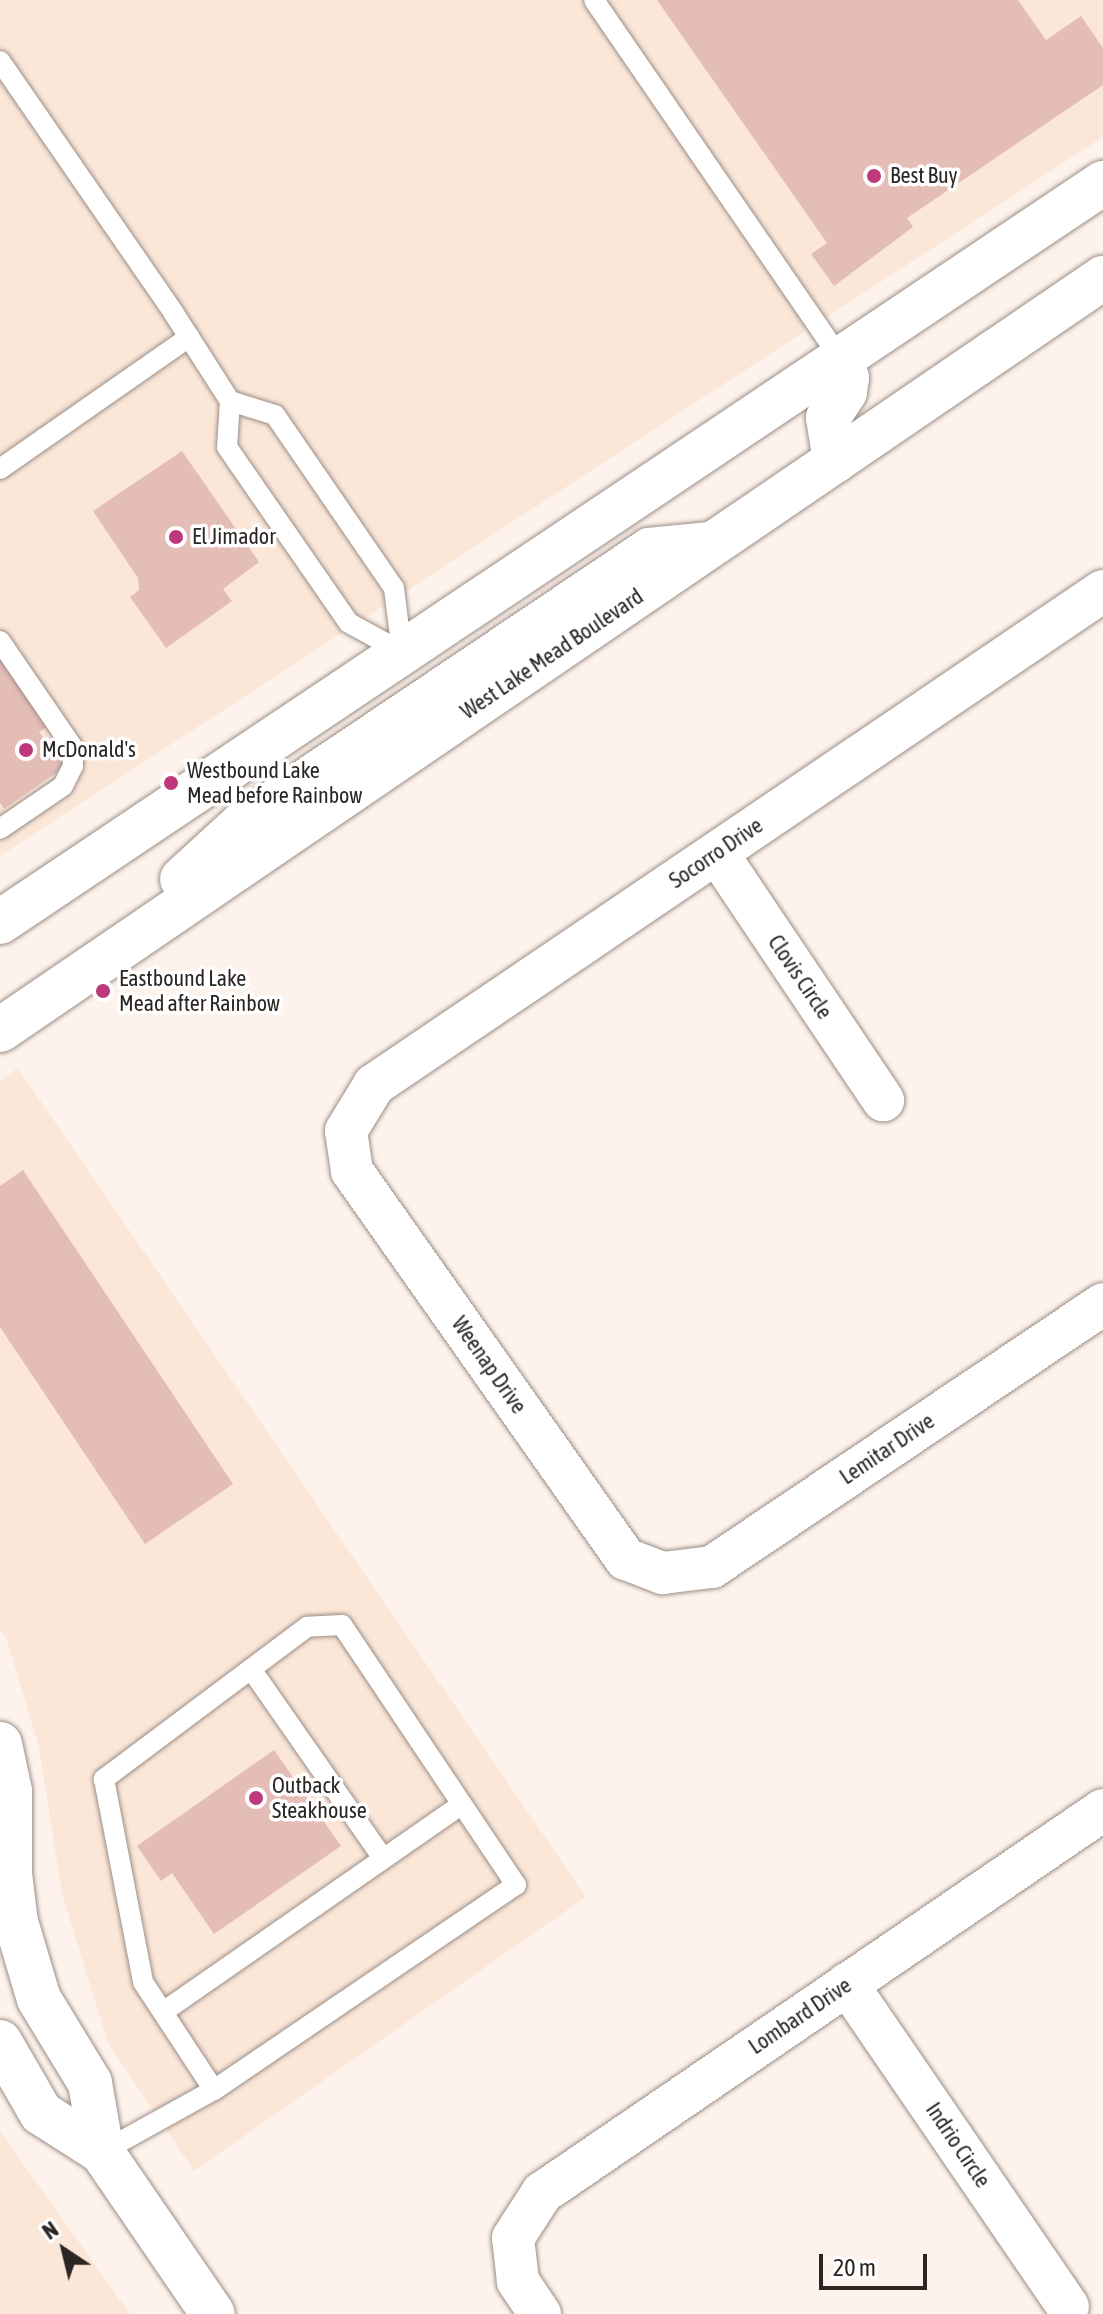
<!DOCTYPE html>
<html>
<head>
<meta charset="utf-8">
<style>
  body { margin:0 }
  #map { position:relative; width:1103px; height:2314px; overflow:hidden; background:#fef3ec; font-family:"Asap Condensed",sans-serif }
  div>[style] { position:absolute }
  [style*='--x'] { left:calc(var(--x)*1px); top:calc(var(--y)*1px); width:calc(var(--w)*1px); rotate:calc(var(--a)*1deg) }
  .commercial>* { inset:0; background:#fbe7d8 }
  .building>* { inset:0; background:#e4bdb6 }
  .roads { filter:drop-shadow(0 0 2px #9b8e86) drop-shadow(0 0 2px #9b8e86) }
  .lane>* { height:20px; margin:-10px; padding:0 10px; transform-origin:10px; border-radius:10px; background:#fff }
  .street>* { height:42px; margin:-21px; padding:0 21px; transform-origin:21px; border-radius:21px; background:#fff }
  .primary>* { height:44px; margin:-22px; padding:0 22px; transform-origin:22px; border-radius:22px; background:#fff }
  .dots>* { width:22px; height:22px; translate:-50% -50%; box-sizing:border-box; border:4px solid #fff; border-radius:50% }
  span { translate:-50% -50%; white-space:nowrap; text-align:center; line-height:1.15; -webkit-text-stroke:7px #fff; paint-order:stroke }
  .poi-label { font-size:22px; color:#2b2623 }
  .left { translate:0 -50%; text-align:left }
  .street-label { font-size:22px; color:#2b2623 }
  .north { position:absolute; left:24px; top:2210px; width:80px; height:80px; -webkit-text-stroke:6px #fff; paint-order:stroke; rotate:325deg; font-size:22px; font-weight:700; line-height:32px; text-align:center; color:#2b2623 }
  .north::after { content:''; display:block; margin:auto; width:28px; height:36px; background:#2b2623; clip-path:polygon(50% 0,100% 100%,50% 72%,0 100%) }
  .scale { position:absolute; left:819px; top:2254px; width:108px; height:36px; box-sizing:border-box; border:4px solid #2b2623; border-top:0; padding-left:10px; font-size:24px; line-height:28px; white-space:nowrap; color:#2b2623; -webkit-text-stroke:6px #fff; paint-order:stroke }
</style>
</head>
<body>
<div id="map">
  <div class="commercial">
    <i style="clip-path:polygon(0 0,1103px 0,1103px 137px,0 856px)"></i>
    <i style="clip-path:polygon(18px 1068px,586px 1897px,194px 2171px,108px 2043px,62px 1894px,39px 1748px,7px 1640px,0 1629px,0 1081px)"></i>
    <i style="clip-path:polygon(0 2131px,130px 2314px,0 2314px)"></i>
  </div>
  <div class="building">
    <i style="clip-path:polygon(657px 0,1018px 0,1046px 40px,1081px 16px,1103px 48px,1103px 85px,907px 218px,913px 227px,834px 286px,811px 254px,827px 243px)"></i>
    <i style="clip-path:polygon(182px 451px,259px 562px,223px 589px,232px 601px,166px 648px,130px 597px,139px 590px,138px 578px,93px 511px)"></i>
    <i style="clip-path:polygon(0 658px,48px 726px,39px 732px,64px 767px,4px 809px,0 803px)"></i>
    <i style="clip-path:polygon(23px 1170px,233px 1484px,145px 1544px,0 1327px,0 1186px)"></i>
    <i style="clip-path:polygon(274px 1750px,341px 1846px,214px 1934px,172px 1873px,161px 1881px,137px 1846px)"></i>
  </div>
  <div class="roads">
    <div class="lane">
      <i style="--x:594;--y:0;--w:433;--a:55.5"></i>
      <i style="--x:0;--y:61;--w:305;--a:55.4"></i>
      <i style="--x:173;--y:312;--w:106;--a:57.4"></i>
      <i style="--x:230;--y:401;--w:46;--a:93.7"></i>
      <i style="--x:227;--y:447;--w:214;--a:55.3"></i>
      <i style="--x:349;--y:623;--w:60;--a:28.7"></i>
      <i style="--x:230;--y:401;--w:47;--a:17.3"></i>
      <i style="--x:275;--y:415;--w:210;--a:55.5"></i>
      <i style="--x:394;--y:588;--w:64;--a:82.9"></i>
      <i style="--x:0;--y:469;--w:231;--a:-34.9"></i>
      <i style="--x:0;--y:641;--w:127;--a:55.6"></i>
      <i style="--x:72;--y:746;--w:20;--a:87"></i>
      <i style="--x:73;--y:766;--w:22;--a:117"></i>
      <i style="--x:63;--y:786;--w:76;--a:145.7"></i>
      <i style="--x:251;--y:1669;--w:231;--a:55.1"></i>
      <i style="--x:163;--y:2012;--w:364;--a:-34.8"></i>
      <i style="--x:102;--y:2152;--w:128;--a:-29"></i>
      <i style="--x:214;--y:2090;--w:365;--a:-34.2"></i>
      <i style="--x:516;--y:1885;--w:313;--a:-123.8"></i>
      <i style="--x:342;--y:1625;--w:35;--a:177"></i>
      <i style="--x:307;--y:1627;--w:254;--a:143.2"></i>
      <i style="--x:104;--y:1779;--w:207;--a:79.1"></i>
      <i style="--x:143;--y:1982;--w:129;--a:56.7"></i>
    </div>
    <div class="street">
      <i style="--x:1103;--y:591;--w:881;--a:145.88"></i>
      <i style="--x:374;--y:1085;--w:54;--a:121.3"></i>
      <i style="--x:346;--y:1131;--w:40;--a:81.5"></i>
      <i style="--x:352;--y:1171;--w:475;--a:54.8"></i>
      <i style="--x:626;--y:1559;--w:40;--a:21"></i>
      <i style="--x:663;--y:1573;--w:49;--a:-7"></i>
      <i style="--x:712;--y:1567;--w:471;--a:-33.9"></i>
      <i style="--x:717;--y:853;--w:298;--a:56.1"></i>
      <i style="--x:847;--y:1984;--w:391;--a:55.6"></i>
      <i style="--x:540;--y:2314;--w:40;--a:-124"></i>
      <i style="--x:518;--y:2281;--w:43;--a:-96.6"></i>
      <i style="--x:513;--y:2238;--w:54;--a:-57.2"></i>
      <i style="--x:542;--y:2193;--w:679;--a:-34.32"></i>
    </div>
    <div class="primary">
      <i style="--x:835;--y:461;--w:44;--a:-99.2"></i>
      <i style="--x:828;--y:418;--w:31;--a:-57"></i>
      <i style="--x:845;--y:392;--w:14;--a:-82"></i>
      <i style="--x:847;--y:378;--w:22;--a:-111"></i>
      <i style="--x:182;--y:879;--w:81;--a:-42.5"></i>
      <i style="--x:242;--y:824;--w:491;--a:-33.9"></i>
      <i style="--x:649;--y:550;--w:59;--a:-5.8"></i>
      <i style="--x:0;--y:922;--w:1328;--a:-33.82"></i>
      <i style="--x:0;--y:1030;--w:1335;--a:-34.29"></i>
      <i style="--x:0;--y:1744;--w:48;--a:78"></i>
      <i style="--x:10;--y:1791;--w:83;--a:90"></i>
      <i style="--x:10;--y:1874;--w:48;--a:82.9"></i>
      <i style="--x:16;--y:1922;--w:80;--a:73.4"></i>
      <i style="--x:39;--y:1999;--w:98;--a:58.7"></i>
      <i style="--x:90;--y:2083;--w:70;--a:80.1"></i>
      <i style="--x:0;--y:2042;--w:82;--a:60"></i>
      <i style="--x:41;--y:2113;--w:72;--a:32.6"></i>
      <i style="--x:102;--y:2152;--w:196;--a:55.6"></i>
    </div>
  </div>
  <div class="dots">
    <i style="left:874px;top:176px;background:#be387b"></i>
    <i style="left:176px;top:537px;background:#be387b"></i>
    <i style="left:26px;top:750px;background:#be387b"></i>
    <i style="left:171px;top:783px;background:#be387b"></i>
    <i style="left:103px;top:991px;background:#be387b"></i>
    <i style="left:256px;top:1798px;background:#be387b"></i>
  </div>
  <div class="poi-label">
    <span class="left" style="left:890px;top:176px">Best Buy</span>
    <span class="left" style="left:192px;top:537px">El Jimador</span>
    <span class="left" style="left:42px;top:750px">McDonald's</span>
    <span class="left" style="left:187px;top:783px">Westbound Lake<br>Mead before Rainbow</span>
    <span class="left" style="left:119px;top:991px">Eastbound Lake<br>Mead after Rainbow</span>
    <span class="left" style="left:272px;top:1798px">Outback<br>Steakhouse</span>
  </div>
  <div class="street-label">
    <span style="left:552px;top:654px;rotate:-34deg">West Lake Mead Boulevard</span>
    <span style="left:716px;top:853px;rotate:-34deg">Socorro Drive</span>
    <span style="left:800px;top:977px;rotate:56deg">Clovis Circle</span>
    <span style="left:489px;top:1365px;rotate:55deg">Weenap Drive</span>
    <span style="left:887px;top:1449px;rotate:-34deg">Lemitar Drive</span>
    <span style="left:800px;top:2016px;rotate:-34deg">Lombard Drive</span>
    <span style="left:958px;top:2145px;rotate:56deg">Indrio Circle</span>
  </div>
  <div class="north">N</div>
  <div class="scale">20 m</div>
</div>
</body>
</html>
